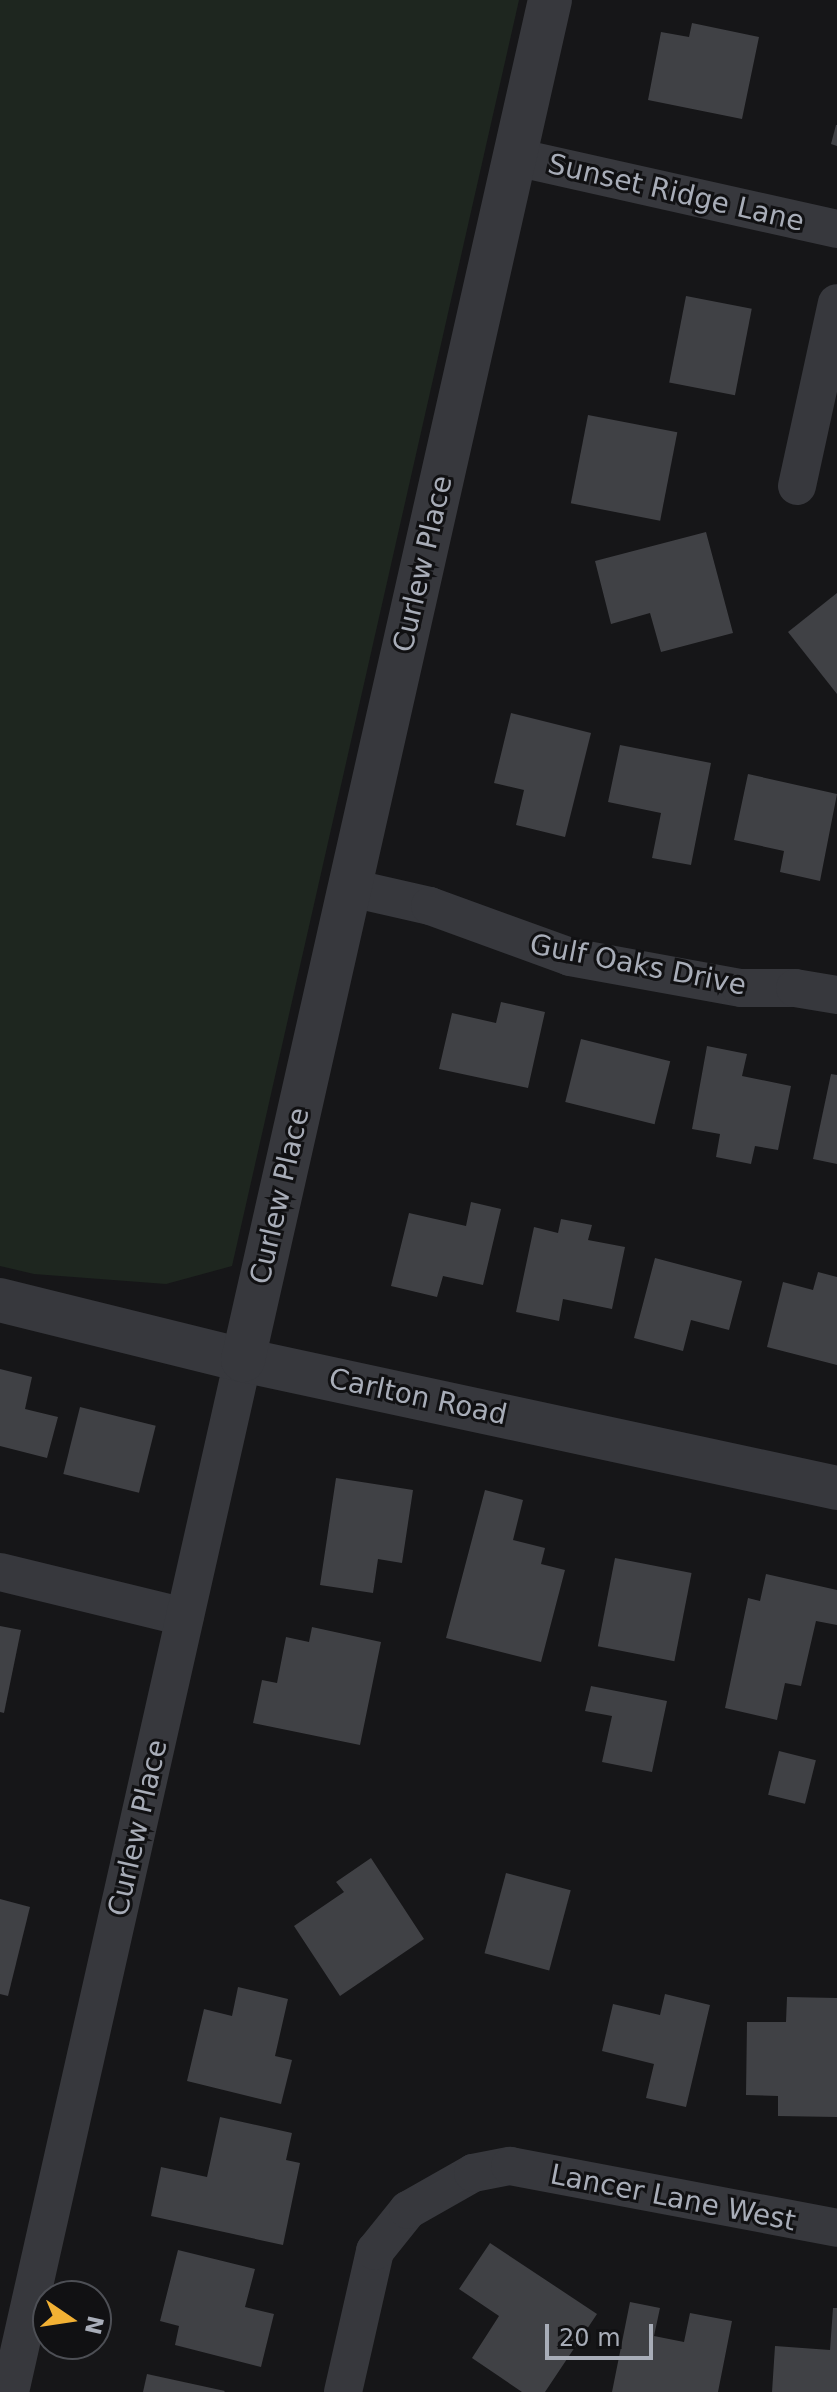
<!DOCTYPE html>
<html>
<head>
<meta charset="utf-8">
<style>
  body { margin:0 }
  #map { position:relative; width:837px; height:2392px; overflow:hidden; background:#161618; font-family:"DejaVu Sans",sans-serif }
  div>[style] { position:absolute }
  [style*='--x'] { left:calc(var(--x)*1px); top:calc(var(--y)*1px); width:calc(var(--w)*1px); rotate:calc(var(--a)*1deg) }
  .green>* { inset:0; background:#1e261f }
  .building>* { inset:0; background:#404145; transform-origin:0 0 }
  .minor>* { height:38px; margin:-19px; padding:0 19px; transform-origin:19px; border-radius:19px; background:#37383d }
  .tertiary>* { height:44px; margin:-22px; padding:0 22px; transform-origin:22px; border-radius:22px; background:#37383d }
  span { translate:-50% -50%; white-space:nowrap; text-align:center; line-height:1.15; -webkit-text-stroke:6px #111113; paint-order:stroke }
  .street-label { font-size:28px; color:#a8adb8 }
  .north { position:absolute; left:32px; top:2280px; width:80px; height:80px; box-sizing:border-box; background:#111113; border:2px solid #4d4f55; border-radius:50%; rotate:103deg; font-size:22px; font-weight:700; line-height:32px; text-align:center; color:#a8adb8 }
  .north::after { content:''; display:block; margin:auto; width:28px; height:36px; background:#f2b134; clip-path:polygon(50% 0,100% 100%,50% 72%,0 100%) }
  .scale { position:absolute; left:545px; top:2324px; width:108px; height:36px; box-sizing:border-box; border:4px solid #a8adb8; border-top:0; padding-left:10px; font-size:24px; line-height:28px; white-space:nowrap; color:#a8adb8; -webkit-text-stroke:6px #111113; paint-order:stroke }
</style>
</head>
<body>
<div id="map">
  <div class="green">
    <i style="clip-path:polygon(0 0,519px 0,232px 1266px,166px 1284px,34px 1274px,0 1266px)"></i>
  </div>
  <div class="building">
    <i style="clip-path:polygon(692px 23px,759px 37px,742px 119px,648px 100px,661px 32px,689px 37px)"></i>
    <i style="clip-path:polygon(836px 125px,837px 125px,837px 146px,831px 144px)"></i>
    <i style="left:686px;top:296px;width:67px;height:88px;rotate:11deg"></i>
    <i style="left:588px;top:415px;width:91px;height:90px;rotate:11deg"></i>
    <i style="clip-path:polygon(706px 532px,733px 633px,661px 652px,650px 613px,611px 624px,595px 561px)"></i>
    <i style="clip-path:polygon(837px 593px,837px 694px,788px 632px)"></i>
    <i style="clip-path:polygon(511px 713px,591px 733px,565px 837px,516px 825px,524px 790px,494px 783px)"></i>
    <i style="clip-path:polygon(620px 745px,711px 763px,691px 865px,652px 858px,661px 813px,608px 802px)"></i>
    <i style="clip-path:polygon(748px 774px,837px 794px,820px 881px,780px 872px,784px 851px,734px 840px)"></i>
    <i style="clip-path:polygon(501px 1002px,545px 1012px,528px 1088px,439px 1069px,452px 1013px,496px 1023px)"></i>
    <i style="left:581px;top:1039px;width:92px;height:65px;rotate:14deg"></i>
    <i style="clip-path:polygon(707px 1046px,747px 1054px,742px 1076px,791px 1086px,778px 1150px,755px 1146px,751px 1164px,716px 1157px,720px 1134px,692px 1129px)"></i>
    <i style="clip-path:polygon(831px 1074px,837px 1075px,837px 1164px,813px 1159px)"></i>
    <i style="clip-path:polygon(471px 1202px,501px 1209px,483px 1285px,443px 1276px,437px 1297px,391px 1286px,409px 1213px,466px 1226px)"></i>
    <i style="clip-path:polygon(561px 1219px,592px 1225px,588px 1240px,625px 1247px,612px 1309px,563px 1299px,559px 1321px,516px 1312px,534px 1227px,558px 1233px)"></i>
    <i style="clip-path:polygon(655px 1258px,742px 1281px,729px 1330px,691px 1320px,683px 1351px,634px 1338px)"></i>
    <i style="clip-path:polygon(818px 1272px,837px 1277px,837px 1365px,767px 1347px,783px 1282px,813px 1290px)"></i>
    <i style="clip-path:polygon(0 1369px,32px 1377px,25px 1409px,58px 1417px,47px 1458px,0 1446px)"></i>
    <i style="left:80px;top:1407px;width:78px;height:69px;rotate:14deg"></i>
    <i style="clip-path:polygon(336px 1478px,413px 1490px,402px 1563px,378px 1559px,373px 1593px,320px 1585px)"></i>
    <i style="clip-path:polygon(485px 1490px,523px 1500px,513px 1540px,545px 1548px,541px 1564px,565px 1570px,541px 1662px,446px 1638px)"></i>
    <i style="left:615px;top:1558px;width:78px;height:90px;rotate:11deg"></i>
    <i style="clip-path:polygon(766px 1574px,837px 1590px,837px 1625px,816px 1621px,801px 1686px,785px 1683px,777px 1720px,725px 1708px,748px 1598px,760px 1601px)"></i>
    <i style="clip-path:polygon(0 1626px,21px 1630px,4px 1713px,0 1712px)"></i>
    <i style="clip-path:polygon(312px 1627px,381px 1642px,360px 1745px,253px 1723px,262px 1680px,277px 1683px,286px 1637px,309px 1642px)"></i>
    <i style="clip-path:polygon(591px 1686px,667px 1701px,652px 1772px,602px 1762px,612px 1716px,585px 1711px)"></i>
    <i style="left:779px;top:1751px;width:38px;height:45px;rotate:14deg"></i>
    <i style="clip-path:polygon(371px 1858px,424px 1939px,340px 1996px,294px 1926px,344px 1892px,336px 1882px)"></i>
    <i style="left:506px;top:1873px;width:67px;height:83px;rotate:15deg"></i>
    <i style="clip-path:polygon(0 1899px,30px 1907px,8px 1996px,0 1994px)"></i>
    <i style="clip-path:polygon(238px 1987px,288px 1999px,275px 2056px,292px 2060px,281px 2104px,187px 2081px,204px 2009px,232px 2016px)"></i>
    <i style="clip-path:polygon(665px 1994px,710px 2005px,686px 2107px,646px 2098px,654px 2064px,602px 2051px,613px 2004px,660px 2015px)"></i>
    <i style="clip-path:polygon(787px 1997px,837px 1998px,837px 2117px,778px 2116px,778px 2096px,746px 2095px,747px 2022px,786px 2022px)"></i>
    <i style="clip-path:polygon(220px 2117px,292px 2133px,286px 2160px,300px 2163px,283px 2245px,151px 2216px,161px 2167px,207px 2177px)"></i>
    <i style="clip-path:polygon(490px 2243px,597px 2314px,545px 2392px,522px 2392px,472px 2358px,499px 2316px,459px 2289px)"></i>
    <i style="clip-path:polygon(178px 2250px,255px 2269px,245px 2307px,274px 2314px,261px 2367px,175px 2345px,179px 2326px,160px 2321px)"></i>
    <i style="clip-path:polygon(630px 2302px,660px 2308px,654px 2336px,684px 2342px,690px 2313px,732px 2321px,718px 2392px,612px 2392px)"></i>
    <i style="clip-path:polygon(833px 2308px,837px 2308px,837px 2392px,772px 2392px,775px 2346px,830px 2350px)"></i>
    <i style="clip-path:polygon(147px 2374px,225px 2391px,224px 2392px,143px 2392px)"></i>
  </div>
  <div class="minor">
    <i style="--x:515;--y:157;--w:330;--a:12.6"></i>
    <i style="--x:797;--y:486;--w:187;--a:-77.7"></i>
    <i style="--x:351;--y:888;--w:81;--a:12.8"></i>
    <i style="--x:430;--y:906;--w:149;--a:20"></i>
    <i style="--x:570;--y:957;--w:174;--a:10.3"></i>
    <i style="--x:741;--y:988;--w:54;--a:0"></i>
    <i style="--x:795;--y:988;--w:43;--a:9.5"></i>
    <i style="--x:0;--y:1572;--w:190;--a:13.7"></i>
    <i style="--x:10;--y:2392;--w:1058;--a:-77.28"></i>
    <i style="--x:343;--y:2392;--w:145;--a:-77.2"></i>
    <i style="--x:375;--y:2251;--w:53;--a:-51.2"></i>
    <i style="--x:408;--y:2210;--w:75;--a:-29.6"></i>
    <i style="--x:473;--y:2173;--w:38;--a:-11"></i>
    <i style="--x:510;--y:2166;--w:333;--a:10.7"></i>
  </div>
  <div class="tertiary">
    <i style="--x:0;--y:1300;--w:250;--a:13.9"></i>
    <i style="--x:243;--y:1360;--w:608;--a:12.16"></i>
    <i style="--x:243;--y:1360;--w:1394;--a:-77.28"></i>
  </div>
  <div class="street-label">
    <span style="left:676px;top:193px;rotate:13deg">Sunset Ridge Lane</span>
    <span style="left:423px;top:564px;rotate:-77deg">Curlew Place</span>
    <span style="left:638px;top:965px;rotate:11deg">Gulf Oaks Drive</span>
    <span style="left:280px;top:1196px;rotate:-77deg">Curlew Place</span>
    <span style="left:418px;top:1397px;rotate:12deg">Carlton Road</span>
    <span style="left:138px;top:1828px;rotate:-77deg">Curlew Place</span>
    <span style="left:673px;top:2198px;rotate:11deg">Lancer Lane West</span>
  </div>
  <div class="north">N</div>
  <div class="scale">20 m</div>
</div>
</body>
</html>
